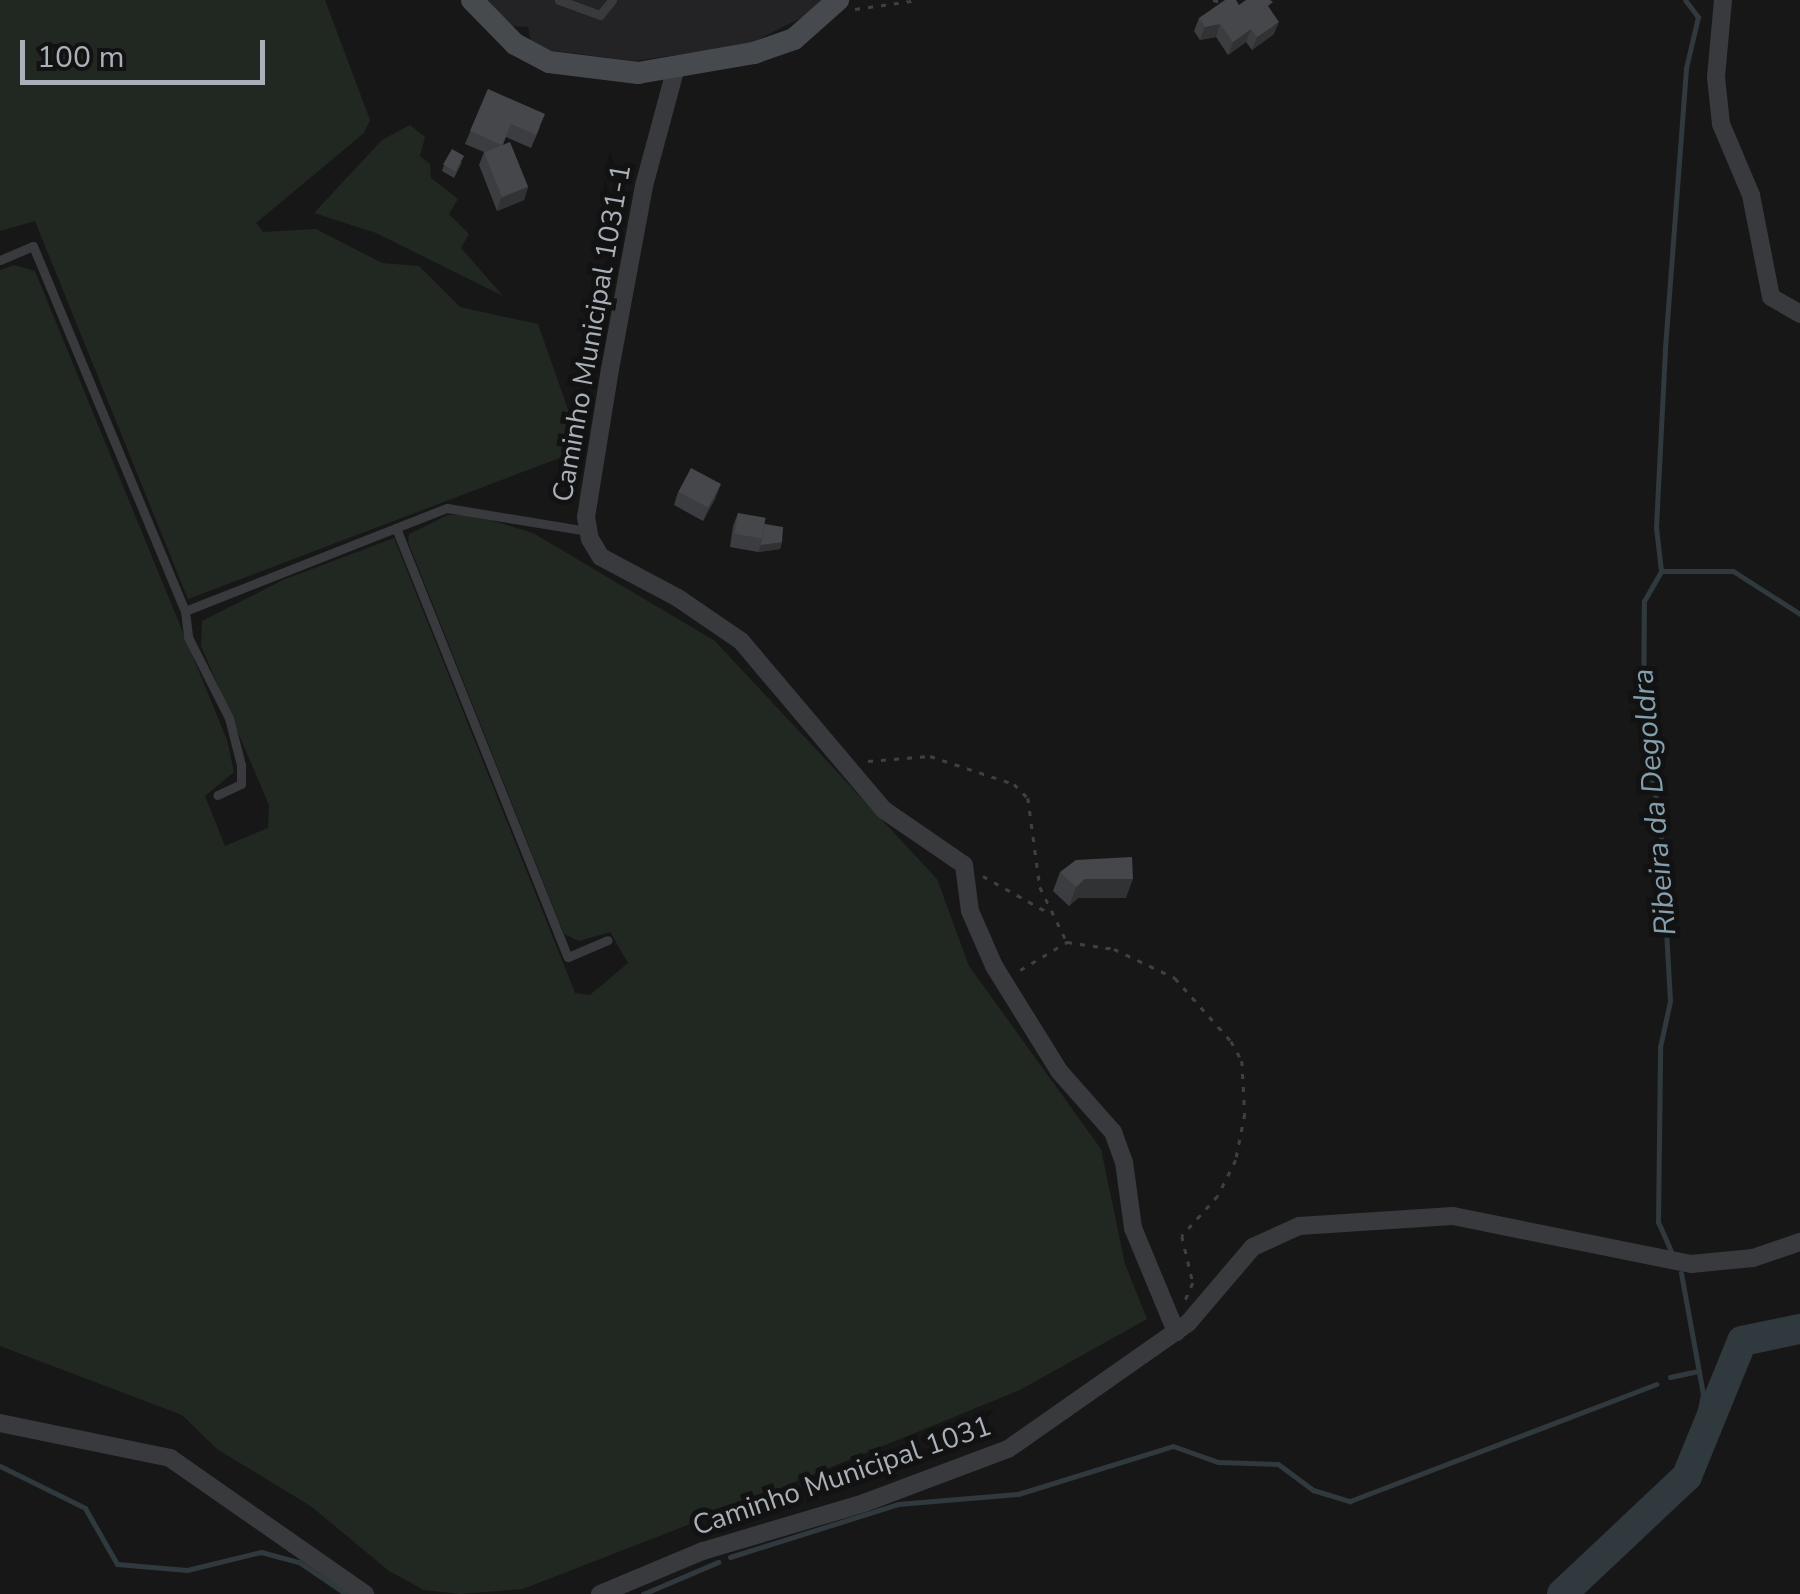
<!DOCTYPE html>
<html>
<head>
<meta charset="utf-8">
<style>
  body { margin:0 }
  #map { position:relative; width:1800px; height:1594px; overflow:hidden; background:#171718; font-family:"Nunito Sans",sans-serif }
  div>[style] { position:absolute }
  [style*='--x'] { left:calc(var(--x)*1px); top:calc(var(--y)*1px); width:calc(var(--w)*1px); rotate:calc(var(--a)*1deg) }
  .built>* { inset:0; background:#232325 }
  .green>* { inset:0; background:#212821 }
  .stream>* { height:5px; margin:-2.5px; padding:0 2.5px; transform-origin:2.5px; border-radius:2.5px; background:#30393d }
  .river>* { height:30px; margin:-15px; padding:0 15px; transform-origin:15px; border-radius:15px; background:#30393d }
  .path>* { height:2.5px; margin-top:-1.25px; transform-origin:0; background:repeating-linear-gradient(90deg,#3e4144 0 5px,transparent 0 13px) }
  .lane>* { height:9px; margin:-4.5px; padding:0 4.5px; transform-origin:4.5px; border-radius:4.5px; background:#383a3d }
  .street>* { height:18px; margin:-9px; padding:0 9px; transform-origin:9px; border-radius:9px; background:#383a3d }
  .secondary>* { height:22px; margin:-11px; padding:0 11px; transform-origin:11px; border-radius:11px; background:#46494d }
  .wall>* { inset:0; background:#3c3d40 }
  .shaded-wall>* { inset:0; background:#313234 }
  .building>* { inset:0; background:#46474b; transform-origin:0 0 }
  span { translate:-50% -50%; white-space:nowrap; text-align:center; line-height:1.15; -webkit-text-stroke:10px #121213; paint-order:stroke }
  .street-label { font-size:28px; color:#aab0b7 }
  .water-label { font-size:30px; color:#84a0af; font-style:italic }
  .scale { position:absolute; left:20px; top:40px; width:245px; height:45px; box-sizing:border-box; border:5px solid #aab0b7; border-top:0; padding-left:12px; font-size:30px; line-height:35px; white-space:nowrap; color:#aab0b7; -webkit-text-stroke:8px #121213; paint-order:stroke }
</style>
</head>
<body>
<div id="map">
  <div class="built">
    <i style="clip-path:polygon(485px 0,823px 0,811px 13px,749px 44px,635px 61px,547px 50px,531px 41px,528px 27px,512px 26px)"></i>
  </div>
  <div class="green">
    <i style="clip-path:polygon(0 0,325px 0,370px 120px,364px 133px,256px 223px,263px 232px,316px 229px,382px 263px,419px 266px,460px 307px,538px 324px,579px 441px,565px 456px,188px 599px,35px 221px,0 231px)"></i>
    <i style="clip-path:polygon(410px 125px,425px 137px,420px 156px,430px 164px,431px 178px,458px 199px,449px 214px,469px 234px,461px 248px,503px 296px,376px 233px,314px 213px,382px 140px)"></i>
    <i style="clip-path:polygon(14px 265px,35px 271px,227px 740px,234px 772px,205px 796px,225px 846px,268px 828px,269px 805px,201px 646px,202px 621px,283px 580px,394px 538px,575px 993px,590px 995px,628px 963px,610px 932px,579px 941px,564px 934px,408px 542px,409px 534px,448px 515px,473px 515px,533px 533px,715px 641px,937px 879px,969px 966px,1101px 1149px,1125px 1264px,1147px 1319px,1020px 1390px,734px 1507px,523px 1589px,460px 1594px,424px 1590px,389px 1571px,312px 1507px,217px 1449px,182px 1415px,0 1346px,0 270px)"></i>
  </div>
  <div class="stream">
    <i style="--x:1662;--y:571;--w:71;--a:0"></i>
    <i style="--x:1733;--y:571;--w:80;--a:32.7"></i>
    <i style="--x:1671;--y:1251;--w:32;--a:-114"></i>
    <i style="--x:1658;--y:1222;--w:175;--a:-89.3"></i>
    <i style="--x:1660;--y:1047;--w:47;--a:-77.7"></i>
    <i style="--x:1670;--y:1001;--w:180;--a:-93.2"></i>
    <i style="--x:1660;--y:821;--w:93;--a:-100.6"></i>
    <i style="--x:1643;--y:730;--w:129;--a:-89.6"></i>
    <i style="--x:1644;--y:601;--w:34;--a:-60"></i>
    <i style="--x:1661;--y:571;--w:44;--a:-96.5"></i>
    <i style="--x:1656;--y:527;--w:179;--a:-87.1"></i>
    <i style="--x:1665;--y:348;--w:281;--a:-85.7"></i>
    <i style="--x:1686;--y:68;--w:52;--a:-76.8"></i>
    <i style="--x:1698;--y:17;--w:21;--a:-127"></i>
    <i style="--x:1681;--y:1273;--w:123;--a:79.7"></i>
    <i style="--x:1703;--y:1394;--w:84;--a:101"></i>
    <i style="--x:1670;--y:1377;--w:29;--a:-12"></i>
    <i style="--x:0;--y:1466;--w:95;--a:26.3"></i>
    <i style="--x:85;--y:1508;--w:64;--a:60.3"></i>
    <i style="--x:117;--y:1564;--w:70;--a:4.9"></i>
    <i style="--x:187;--y:1570;--w:76;--a:-13.7"></i>
    <i style="--x:261;--y:1552;--w:39;--a:15"></i>
    <i style="--x:299;--y:1562;--w:57;--a:34.2"></i>
    <i style="--x:730;--y:1557;--w:176;--a:-17.5"></i>
    <i style="--x:898;--y:1504;--w:120;--a:-4.8"></i>
    <i style="--x:1018;--y:1494;--w:162;--a:-17.2"></i>
    <i style="--x:1173;--y:1446;--w:48;--a:19.6"></i>
    <i style="--x:1218;--y:1462;--w:60;--a:1.9"></i>
    <i style="--x:1278;--y:1464;--w:44;--a:36.6"></i>
    <i style="--x:1313;--y:1490;--w:39;--a:17"></i>
    <i style="--x:1350;--y:1501;--w:328;--a:-20.9"></i>
    <i style="--x:643;--y:1594;--w:82;--a:-23.1"></i>
  </div>
  <div class="river">
    <i style="--x:1562;--y:1594;--w:172;--a:-43.3"></i>
    <i style="--x:1687;--y:1476;--w:146;--a:-67.8"></i>
    <i style="--x:1742;--y:1341;--w:59;--a:-11.7"></i>
  </div>
  <div class="path">
    <i style="--x:1213;--y:0;--w:10;--a:11"></i>
    <i style="--x:855;--y:9;--w:64;--a:-8.1"></i>
    <i style="--x:868;--y:761;--w:62;--a:-4.6"></i>
    <i style="--x:930;--y:756;--w:89;--a:18.4"></i>
    <i style="--x:1014;--y:784;--w:20;--a:45"></i>
    <i style="--x:1028;--y:798;--w:90;--a:82.3"></i>
    <i style="--x:1040;--y:887;--w:61;--a:63.9"></i>
    <i style="--x:1067;--y:942;--w:48;--a:8.5"></i>
    <i style="--x:1114;--y:949;--w:68;--a:25.4"></i>
    <i style="--x:1175;--y:978;--w:84;--a:48.4"></i>
    <i style="--x:1231;--y:1041;--w:23;--a:61"></i>
    <i style="--x:1242;--y:1061;--w:53;--a:86.8"></i>
    <i style="--x:1245;--y:1114;--w:47;--a:101.1"></i>
    <i style="--x:1236;--y:1160;--w:40;--a:116.6"></i>
    <i style="--x:1218;--y:1196;--w:54;--a:132"></i>
    <i style="--x:1182;--y:1236;--w:48;--a:76.8"></i>
    <i style="--x:1193;--y:1283;--w:20;--a:114"></i>
    <i style="--x:983;--y:876;--w:76;--a:29.3"></i>
    <i style="--x:1020;--y:970;--w:55;--a:-30.8"></i>
  </div>
  <div class="lane">
    <i style="--x:559;--y:0;--w:44;--a:20.1"></i>
    <i style="--x:600;--y:15;--w:19;--a:-51"></i>
    <i style="--x:0;--y:260;--w:36;--a:-23"></i>
    <i style="--x:33;--y:246;--w:395;--a:67.4"></i>
    <i style="--x:185;--y:611;--w:282;--a:-21.5"></i>
    <i style="--x:447;--y:508;--w:143;--a:9.3"></i>
    <i style="--x:396;--y:528;--w:462;--a:68.2"></i>
    <i style="--x:568;--y:957;--w:43;--a:-23"></i>
    <i style="--x:185;--y:611;--w:26;--a:83"></i>
    <i style="--x:188;--y:637;--w:91;--a:63.2"></i>
    <i style="--x:229;--y:718;--w:49;--a:75.7"></i>
    <i style="--x:241;--y:765;--w:19;--a:90"></i>
    <i style="--x:241;--y:784;--w:26;--a:155"></i>
  </div>
  <div class="street">
    <i style="--x:1723;--y:0;--w:77;--a:95.2"></i>
    <i style="--x:1716;--y:77;--w:47;--a:83.9"></i>
    <i style="--x:1721;--y:124;--w:77;--a:67.1"></i>
    <i style="--x:1751;--y:195;--w:104;--a:78.9"></i>
    <i style="--x:1771;--y:297;--w:34;--a:30"></i>
    <i style="--x:675;--y:71;--w:119;--a:105.1"></i>
    <i style="--x:644;--y:186;--w:186;--a:100.5"></i>
    <i style="--x:610;--y:369;--w:150;--a:99.2"></i>
    <i style="--x:586;--y:517;--w:22;--a:80"></i>
    <i style="--x:590;--y:539;--w:21;--a:59"></i>
    <i style="--x:601;--y:557;--w:87;--a:28"></i>
    <i style="--x:678;--y:598;--w:76;--a:34.3"></i>
    <i style="--x:741;--y:641;--w:221;--a:49.8"></i>
    <i style="--x:884;--y:810;--w:97;--a:34.5"></i>
    <i style="--x:964;--y:865;--w:46;--a:82.6"></i>
    <i style="--x:970;--y:911;--w:60;--a:66.4"></i>
    <i style="--x:994;--y:966;--w:123;--a:58.2"></i>
    <i style="--x:1059;--y:1071;--w:81;--a:48.5"></i>
    <i style="--x:1113;--y:1132;--w:32;--a:70"></i>
    <i style="--x:1124;--y:1162;--w:67;--a:82.2"></i>
    <i style="--x:1133;--y:1228;--w:113;--a:67.5"></i>
    <i style="--x:0;--y:1423;--w:174;--a:11.6"></i>
    <i style="--x:170;--y:1458;--w:238;--a:34.9"></i>
    <i style="--x:600;--y:1594;--w:112;--a:-22.7"></i>
    <i style="--x:703;--y:1551;--w:168;--a:-16.6"></i>
    <i style="--x:864;--y:1503;--w:154;--a:-20.6"></i>
    <i style="--x:1008;--y:1449;--w:220;--a:-35"></i>
    <i style="--x:1188;--y:1323;--w:100;--a:-49.5"></i>
    <i style="--x:1253;--y:1247;--w:51;--a:-24.5"></i>
    <i style="--x:1299;--y:1226;--w:154;--a:-3.7"></i>
    <i style="--x:1453;--y:1216;--w:243;--a:11.4"></i>
    <i style="--x:1691;--y:1264;--w:62;--a:-5.5"></i>
    <i style="--x:1753;--y:1258;--w:50;--a:-18.8"></i>
  </div>
  <div class="secondary">
    <i style="--x:472;--y:0;--w:62;--a:45.7"></i>
    <i style="--x:515;--y:44;--w:38;--a:28"></i>
    <i style="--x:549;--y:62;--w:90;--a:7"></i>
    <i style="--x:638;--y:73;--w:118;--a:-9.8"></i>
    <i style="--x:754;--y:53;--w:42;--a:-19.3"></i>
    <i style="--x:794;--y:39;--w:59;--a:-41.6"></i>
  </div>
  <div class="wall">
    <i style="clip-path:polygon(1239px 5px,1271px 10px,1274px 34px,1252px 50px,1246px 42px,1228px 55px,1216px 37px,1200px 40px,1194px 31px,1199px 18px)"></i>
    <i style="clip-path:polygon(488px 89px,540px 127px,531px 148px,506px 137px,503px 145px,528px 187px,524px 200px,497px 211px,479px 165px,484px 152px,465px 144px)"></i>
    <i style="clip-path:polygon(462px 162px,454px 178px,442px 171px,444px 165px)"></i>
    <i style="clip-path:polygon(678px 492px,716px 497px,703px 521px,674px 505px)"></i>
    <i style="clip-path:polygon(738px 513px,765px 524px,782px 542px,780px 549px,758px 552px,730px 547px,733px 526px)"></i>
    <i style="clip-path:polygon(1060px 872px,1126px 898px,1078px 898px,1069px 906px,1053px 891px)"></i>
  </div>
  <div class="shaded-wall">
    <i style="clip-path:polygon(1279px 22px,1274px 34px,1252px 50px,1257px 37px)"></i>
    <i style="clip-path:polygon(1220px 24px,1216px 37px,1200px 40px,1205px 27px)"></i>
    <i style="clip-path:polygon(1251px 29px,1246px 42px,1228px 55px,1233px 42px)"></i>
    <i style="clip-path:polygon(528px 187px,524px 200px,497px 211px,501px 198px)"></i>
    <i style="clip-path:polygon(721px 484px,716px 497px,703px 521px,708px 508px)"></i>
    <i style="clip-path:polygon(782px 542px,780px 549px,758px 552px,761px 545px)"></i>
    <i style="clip-path:polygon(1085px 879px,1133px 879px,1126px 898px,1078px 898px,1069px 906px,1076px 887px)"></i>
  </div>
  <div class="building">
    <i style="clip-path:polygon(1225px 0,1236px 0,1239px 5px,1246px 0,1270px 0,1273px 2px,1268px 6px,1279px 22px,1257px 37px,1251px 29px,1233px 42px,1220px 24px,1205px 27px,1199px 18px)"></i>
    <i style="clip-path:polygon(488px 89px,545px 114px,536px 135px,511px 124px,502px 145px,470px 131px)"></i>
    <i style="left:510px;top:142px;width:48px;height:28px;rotate:68deg"></i>
    <i style="left:452px;top:149px;width:14px;height:18px;rotate:30deg"></i>
    <i style="left:691px;top:468px;width:34px;height:27px;rotate:28deg"></i>
    <i style="left:738px;top:513px;width:28px;height:21px;rotate:10deg"></i>
    <i style="clip-path:polygon(765px 524px,783px 527px,782px 542px,761px 545px)"></i>
    <i style="clip-path:polygon(1132px 857px,1133px 879px,1085px 879px,1076px 887px,1060px 872px,1076px 860px)"></i>
  </div>
  <div class="street-label">
    <span style="left:592px;top:333px;rotate:-80deg">Caminho Municipal 1031-1</span>
    <span style="left:842px;top:1476px;rotate:-19deg">Caminho Municipal 1031</span>
  </div>
  <div class="water-label">
    <span style="left:1655px;top:802px;rotate:-95deg">Ribeira da Degoldra</span>
  </div>
  <div class="scale">100 m</div>
</div>
</body>
</html>
